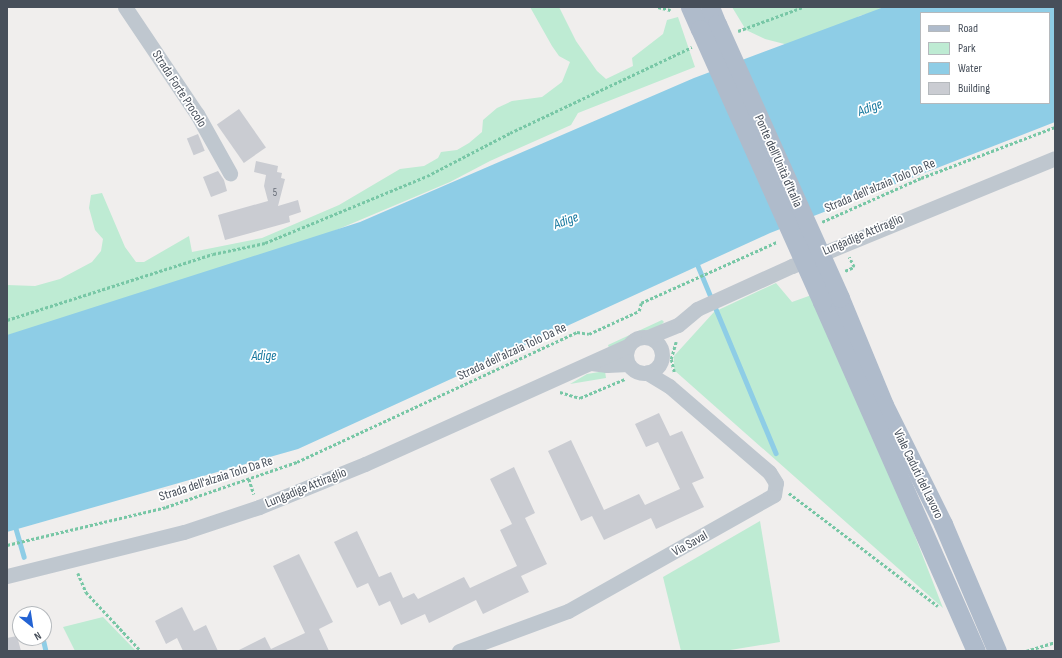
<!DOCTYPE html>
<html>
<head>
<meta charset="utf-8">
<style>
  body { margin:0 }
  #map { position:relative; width:1062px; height:658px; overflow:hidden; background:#f0eeed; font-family:"Sofia Sans Condensed",sans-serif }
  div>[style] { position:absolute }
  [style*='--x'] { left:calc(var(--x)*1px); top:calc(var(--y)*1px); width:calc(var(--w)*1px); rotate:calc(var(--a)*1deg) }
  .green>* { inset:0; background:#beebd3 }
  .water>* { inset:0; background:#8ecde6 }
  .stream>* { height:4.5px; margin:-2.25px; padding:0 2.25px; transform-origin:2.25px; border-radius:2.25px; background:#8ecde6 }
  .building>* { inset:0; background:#caccd2; transform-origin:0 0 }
  .path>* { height:2.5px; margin-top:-1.25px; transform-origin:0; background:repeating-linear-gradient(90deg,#78c7a6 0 3px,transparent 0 5px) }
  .minor>* { height:15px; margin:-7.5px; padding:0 7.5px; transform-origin:7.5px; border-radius:7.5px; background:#bfc7cf }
  .minor>.ring { margin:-7.5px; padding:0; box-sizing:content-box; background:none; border:15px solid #bfc7cf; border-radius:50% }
  .major>* { height:19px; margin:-9.5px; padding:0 9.5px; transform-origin:9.5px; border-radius:9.5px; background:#afbbcb }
  .major-bridge>* { height:19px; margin:-9.5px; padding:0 9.5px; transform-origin:9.5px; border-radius:9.5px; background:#afbbcb }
  span { translate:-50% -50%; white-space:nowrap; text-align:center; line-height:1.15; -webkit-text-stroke:3.5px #fff; paint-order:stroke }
  .number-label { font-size:11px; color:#686e78 }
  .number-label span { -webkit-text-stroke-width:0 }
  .street-label { font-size:13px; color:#474f5a }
  .water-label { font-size:14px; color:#15779e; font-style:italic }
  .frame { position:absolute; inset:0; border:8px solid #474f5a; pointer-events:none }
  .legend { position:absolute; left:920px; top:12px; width:130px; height:92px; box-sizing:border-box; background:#fff; border:1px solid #b5b9bd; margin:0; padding:5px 7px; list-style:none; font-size:12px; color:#474f5a }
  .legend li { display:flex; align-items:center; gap:8px; height:20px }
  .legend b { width:20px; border:1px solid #b5b9bd }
  .north { position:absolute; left:12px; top:606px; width:40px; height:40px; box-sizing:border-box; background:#fff; border:1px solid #b5b9bd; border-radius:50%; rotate:150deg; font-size:11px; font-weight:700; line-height:16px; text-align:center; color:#474f5a }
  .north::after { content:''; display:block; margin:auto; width:14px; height:18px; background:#2463d3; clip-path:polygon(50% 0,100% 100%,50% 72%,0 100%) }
</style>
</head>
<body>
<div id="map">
  <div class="green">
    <i style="clip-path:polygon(530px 7px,559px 7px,576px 41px,597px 71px,606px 79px,633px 66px,632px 58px,663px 34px,667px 20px,678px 17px,695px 67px,578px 113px,571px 125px,490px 161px,450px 182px,315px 239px,7px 347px,7px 285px,35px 286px,60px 279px,92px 262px,101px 251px,103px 239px,95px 230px,89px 208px,91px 195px,102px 193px,125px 247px,136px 262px,144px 262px,189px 236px,192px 252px,262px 238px,339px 205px,400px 169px,424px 166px,438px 158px,441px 152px,457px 150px,469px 143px,482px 132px,483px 120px,497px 108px,512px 101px,542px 97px,562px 82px,570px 62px,559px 56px,552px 46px)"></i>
    <i style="clip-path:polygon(732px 7px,893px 7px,859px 16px,847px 30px,800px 48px,765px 39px,746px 30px)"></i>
    <i style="clip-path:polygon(776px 283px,792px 302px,820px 292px,943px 608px,674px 370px,674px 356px,714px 312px)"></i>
    <i style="clip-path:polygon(662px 320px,664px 322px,660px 326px,634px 334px,622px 344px,609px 348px,608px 345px)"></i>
    <i style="clip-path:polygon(605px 371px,606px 378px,570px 384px,587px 374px)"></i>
    <i style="clip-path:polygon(760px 521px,780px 642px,724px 651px,681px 651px,663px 577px)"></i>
    <i style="clip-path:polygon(103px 617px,136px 651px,75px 651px,63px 627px)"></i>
  </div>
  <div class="water">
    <i style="clip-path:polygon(evenodd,884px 7px,1055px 7px,1055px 122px,770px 233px,298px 449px,7px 532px,7px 335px,360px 222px,694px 78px,884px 7px,921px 13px,1049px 13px,1049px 103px,921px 103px,921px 13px)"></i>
  </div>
  <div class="stream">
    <i style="--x:696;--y:261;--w:208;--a:67.4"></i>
    <i style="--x:15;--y:525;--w:33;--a:74"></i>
    <i style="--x:35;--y:609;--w:5;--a:79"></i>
    <i style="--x:43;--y:638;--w:13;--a:77"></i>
  </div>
  <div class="building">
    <i style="left:239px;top:109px;width:47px;height:27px;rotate:55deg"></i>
    <i style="left:198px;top:134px;width:18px;height:12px;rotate:68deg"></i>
    <i style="clip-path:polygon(256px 161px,278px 166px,277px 172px,282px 173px,281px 178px,285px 179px,278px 206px,298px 200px,301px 212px,289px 216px,290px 222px,225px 240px,218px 215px,268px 201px,264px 186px,266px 175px,254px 172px)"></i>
    <i style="clip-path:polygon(218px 171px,224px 180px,227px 191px,211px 197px,203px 177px)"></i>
    <i style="clip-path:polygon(659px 413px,670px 436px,682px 431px,704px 478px,692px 483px,704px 507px,656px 529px,651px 518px,604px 540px,592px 516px,581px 521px,548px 451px,571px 440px,604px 510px,639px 494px,645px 505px,680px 489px,658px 442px,646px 447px,635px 424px)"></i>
    <i style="clip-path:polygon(514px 467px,535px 513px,525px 518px,547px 564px,521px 576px,529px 592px,483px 614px,476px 600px,429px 623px,425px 614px,401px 625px,390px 601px,379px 606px,368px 583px,357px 588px,334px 542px,357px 531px,379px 577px,391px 572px,403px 598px,414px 593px,418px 599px,464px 577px,470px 588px,517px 566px,500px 530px,512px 524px,490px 479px)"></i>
    <i style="clip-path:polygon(299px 554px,333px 622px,319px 629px,329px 651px,237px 651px,265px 637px,271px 649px,305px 633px,273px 566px)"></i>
    <i style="clip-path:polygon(182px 607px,194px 631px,206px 625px,218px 651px,183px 651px,177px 638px,166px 644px,155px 621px)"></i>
    <i style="clip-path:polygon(17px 636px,21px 651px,7px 651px,7px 638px)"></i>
  </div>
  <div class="path">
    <i style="--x:658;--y:7;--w:13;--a:13"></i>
    <i style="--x:738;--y:31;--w:69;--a:-20.3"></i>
    <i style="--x:822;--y:222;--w:108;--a:-24"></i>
    <i style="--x:921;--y:178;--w:143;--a:-20.8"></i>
    <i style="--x:845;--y:271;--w:10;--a:-24"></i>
    <i style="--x:854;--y:267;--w:11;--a:-117"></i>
    <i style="--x:7;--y:320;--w:216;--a:-17.8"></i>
    <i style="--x:213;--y:254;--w:53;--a:-11.9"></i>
    <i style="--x:265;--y:243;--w:175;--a:-22.5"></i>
    <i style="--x:427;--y:176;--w:93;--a:-27.4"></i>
    <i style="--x:510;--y:133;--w:201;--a:-25.3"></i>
    <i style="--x:674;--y:372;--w:13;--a:-103"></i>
    <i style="--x:671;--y:359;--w:18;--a:-74"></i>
    <i style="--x:560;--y:392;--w:21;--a:17"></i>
    <i style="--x:580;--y:398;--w:49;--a:-22.9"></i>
    <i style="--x:249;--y:479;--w:16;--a:72"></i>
    <i style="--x:789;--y:493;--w:187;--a:37.2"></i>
    <i style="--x:7;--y:545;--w:163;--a:-13.4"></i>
    <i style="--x:166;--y:507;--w:139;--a:-19"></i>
    <i style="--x:297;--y:462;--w:309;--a:-24.9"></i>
    <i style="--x:577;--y:332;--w:12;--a:9"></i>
    <i style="--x:589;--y:334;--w:55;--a:-24.7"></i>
    <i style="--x:639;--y:311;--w:8;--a:-76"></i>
    <i style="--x:641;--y:303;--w:149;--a:-24.2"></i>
    <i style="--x:78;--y:573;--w:21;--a:67"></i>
    <i style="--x:86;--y:592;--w:81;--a:47"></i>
    <i style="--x:1026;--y:651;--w:30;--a:-17"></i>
  </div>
  <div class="minor">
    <i style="--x:125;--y:7;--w:129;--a:56.1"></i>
    <i style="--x:197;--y:114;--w:68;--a:60.8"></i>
    <i class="ring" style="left:626px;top:337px;width:21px;height:21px"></i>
    <i style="--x:648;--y:337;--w:32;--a:-22"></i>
    <i style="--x:678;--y:325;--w:25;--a:-40"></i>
    <i style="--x:697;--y:309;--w:104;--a:-24.4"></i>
    <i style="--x:792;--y:266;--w:284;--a:-22.3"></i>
    <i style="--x:591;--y:363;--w:16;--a:7"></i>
    <i style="--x:607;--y:365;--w:21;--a:-3"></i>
    <i style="--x:7;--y:576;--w:182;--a:-14"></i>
    <i style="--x:184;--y:532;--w:79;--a:-18.4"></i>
    <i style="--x:259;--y:507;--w:114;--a:-22.1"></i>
    <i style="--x:365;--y:464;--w:288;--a:-24.2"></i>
    <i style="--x:459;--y:651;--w:116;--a:-20.2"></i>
    <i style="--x:568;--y:611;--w:236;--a:-29.4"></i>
    <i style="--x:774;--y:495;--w:12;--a:-81"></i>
    <i style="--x:776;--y:483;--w:13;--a:-122"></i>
    <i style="--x:769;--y:472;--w:132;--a:-139.3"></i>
    <i style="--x:669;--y:386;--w:26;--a:-149"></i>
  </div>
  <div class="major">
    <i style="--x:690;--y:7;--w:24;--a:66"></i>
    <i style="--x:710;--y:7;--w:18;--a:68"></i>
    <i style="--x:840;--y:298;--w:116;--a:67.6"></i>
    <i style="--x:884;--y:405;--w:133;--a:63.6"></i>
    <i style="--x:943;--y:524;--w:138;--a:67"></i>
    <i style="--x:822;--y:302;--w:381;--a:66.2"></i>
  </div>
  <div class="major-bridge">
    <i style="--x:717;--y:24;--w:300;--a:65.8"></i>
    <i style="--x:700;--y:29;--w:299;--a:65.9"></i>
  </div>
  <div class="number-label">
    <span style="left:275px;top:193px">5</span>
  </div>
  <div class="street-label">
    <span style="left:179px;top:89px;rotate:57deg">Strada Forte Procolo</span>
    <span style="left:778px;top:161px;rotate:66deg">Ponte dell'Unità d'Italia</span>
    <span style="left:880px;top:186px;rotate:-23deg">Strada dell'alzaia Tolo Da Re</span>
    <span style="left:863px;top:235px;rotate:-23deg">Lungadige Attiraglio</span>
    <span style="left:512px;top:352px;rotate:-25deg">Strada dell'alzaia Tolo Da Re</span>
    <span style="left:918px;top:474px;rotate:64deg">Viale Caduti del Lavoro</span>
    <span style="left:216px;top:479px;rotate:-18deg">Strada dell'alzaia Tolo Da Re</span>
    <span style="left:306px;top:488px;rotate:-22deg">Lungadige Attiraglio</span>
    <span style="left:690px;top:544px;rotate:-29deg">Via Saval</span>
  </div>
  <div class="water-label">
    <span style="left:870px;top:108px;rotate:-20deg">Adige</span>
    <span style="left:566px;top:221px;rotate:-20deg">Adige</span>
    <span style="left:264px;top:356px">Adige</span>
  </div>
  <div class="frame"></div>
  <ul class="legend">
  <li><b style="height:5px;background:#afbbcb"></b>Road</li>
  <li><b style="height:11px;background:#beebd3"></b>Park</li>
  <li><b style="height:11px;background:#8ecde6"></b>Water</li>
  <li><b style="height:11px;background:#caccd2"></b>Building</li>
  </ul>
  <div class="north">N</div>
</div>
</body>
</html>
